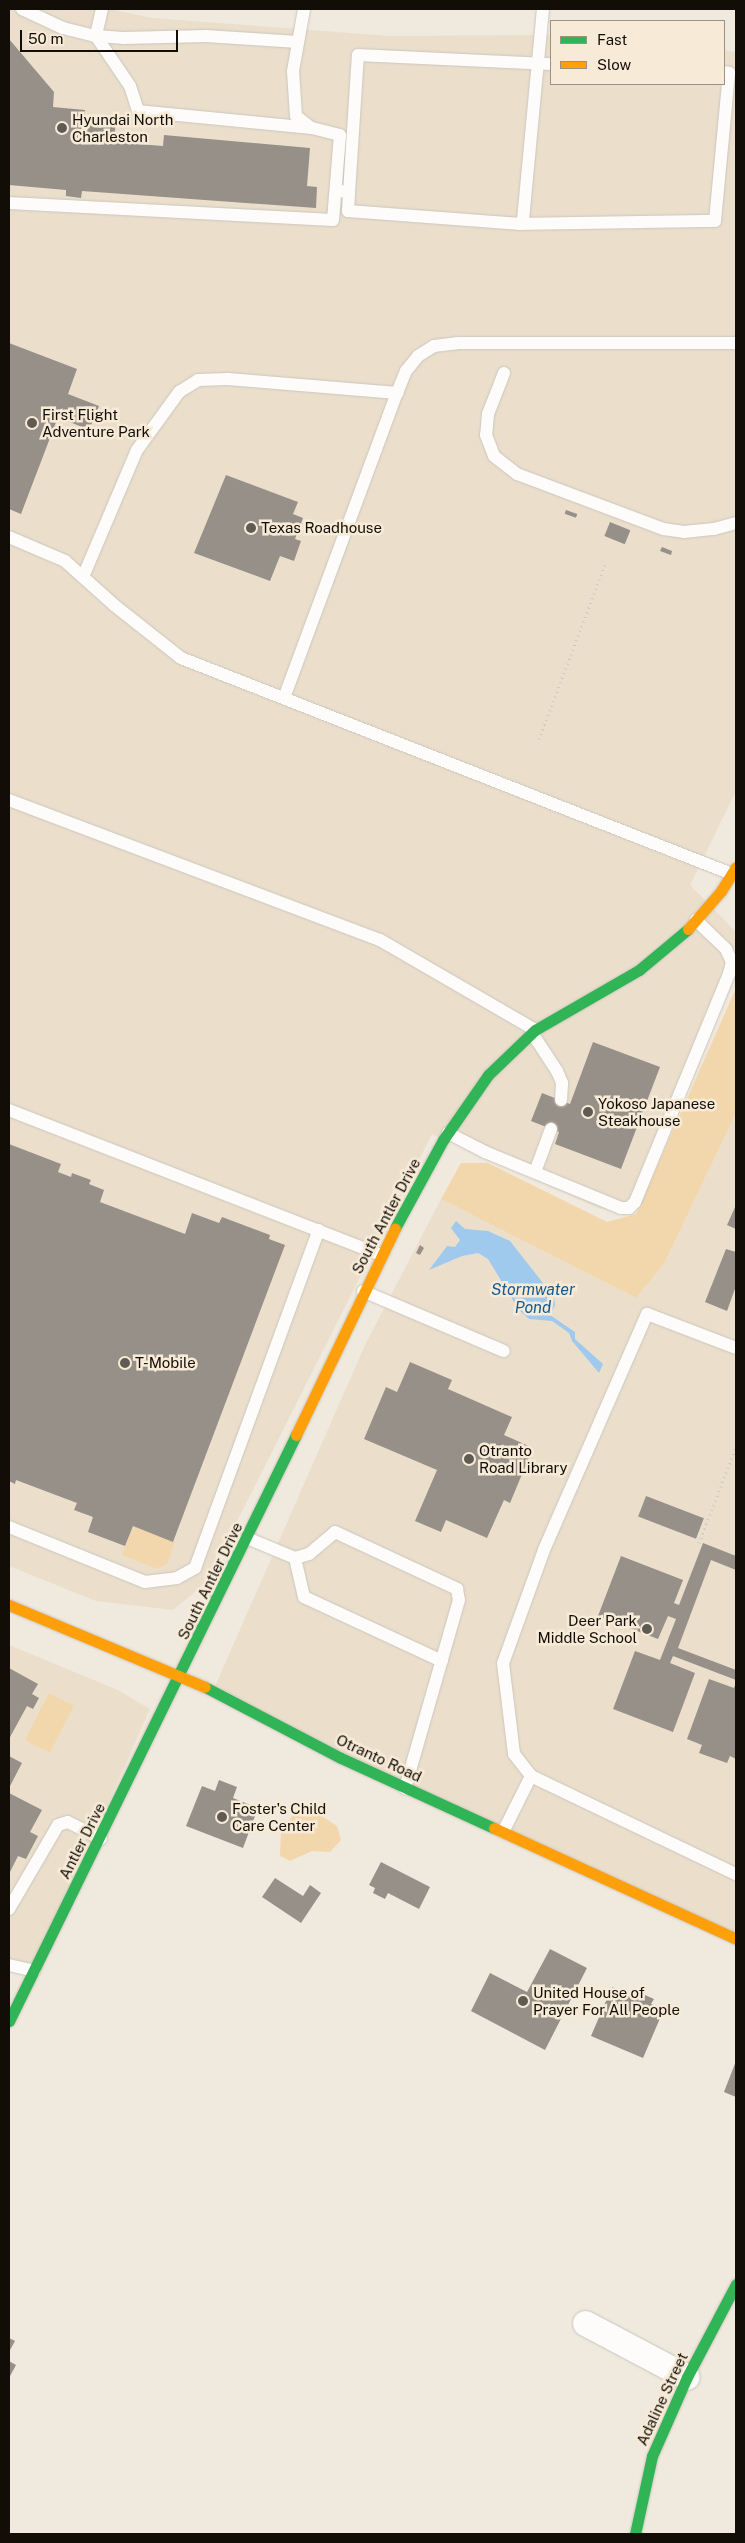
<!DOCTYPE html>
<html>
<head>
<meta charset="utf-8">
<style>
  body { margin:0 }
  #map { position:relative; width:745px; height:2543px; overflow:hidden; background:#f0e9de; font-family:"Public Sans",sans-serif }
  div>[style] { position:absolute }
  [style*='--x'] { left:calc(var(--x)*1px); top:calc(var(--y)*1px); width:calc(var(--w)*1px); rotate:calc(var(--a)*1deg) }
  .built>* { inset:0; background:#ebdfcc }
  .green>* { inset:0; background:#f2d7ac; transform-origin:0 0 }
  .water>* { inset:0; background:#9fcaee }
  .building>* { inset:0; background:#969089; transform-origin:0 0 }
  .path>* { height:3px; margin-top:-1.5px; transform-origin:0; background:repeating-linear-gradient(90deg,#cccac6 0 1px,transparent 0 5px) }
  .roads { filter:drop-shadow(0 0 1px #cbc6bd) drop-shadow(0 0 1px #cbc6bd) }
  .lane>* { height:12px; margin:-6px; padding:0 6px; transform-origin:6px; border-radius:6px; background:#fdfcfa }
  .street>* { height:25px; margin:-12.5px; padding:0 12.5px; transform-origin:12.5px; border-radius:12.5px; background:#fdfcfa }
  .fast>* { height:11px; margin:-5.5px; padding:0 5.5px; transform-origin:5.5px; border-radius:5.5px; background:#30b455 }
  .slow>* { height:11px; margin:-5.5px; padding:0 5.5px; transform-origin:5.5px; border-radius:5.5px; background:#ff9f0a }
  .dots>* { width:14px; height:14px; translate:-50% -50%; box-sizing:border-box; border:2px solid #f7ead7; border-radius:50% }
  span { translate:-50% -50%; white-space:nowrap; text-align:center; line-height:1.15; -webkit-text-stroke:5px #f7ead7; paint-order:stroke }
  .poi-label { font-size:15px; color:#120e07 }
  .left { translate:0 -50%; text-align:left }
  .right { translate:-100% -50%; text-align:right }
  .street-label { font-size:15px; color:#120e07 }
  .water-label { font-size:16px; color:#125b8f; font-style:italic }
  .frame { position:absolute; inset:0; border:10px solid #120e07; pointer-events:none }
  .legend { position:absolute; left:550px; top:20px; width:175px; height:65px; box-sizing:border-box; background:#f7ead7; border:1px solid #9b9284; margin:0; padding:6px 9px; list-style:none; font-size:15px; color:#120e07 }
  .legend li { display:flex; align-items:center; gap:10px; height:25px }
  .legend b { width:25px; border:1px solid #9b9284 }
  .scale { position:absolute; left:20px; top:30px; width:158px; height:22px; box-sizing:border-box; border:2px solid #120e07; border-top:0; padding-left:6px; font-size:15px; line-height:18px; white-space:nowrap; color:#120e07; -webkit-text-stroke:4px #f7ead7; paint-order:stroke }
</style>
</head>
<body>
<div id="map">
  <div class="built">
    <i style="clip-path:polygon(9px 9px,110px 9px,152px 18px,390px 36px,551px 35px,551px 84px,724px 84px,724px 50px,736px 52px,736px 791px,690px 885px,736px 932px,736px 944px,636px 1206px,627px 1212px,601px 1209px,432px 1134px,206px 1583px,173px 1610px,96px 1601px,9px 1566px)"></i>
    <i style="clip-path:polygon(736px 1113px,736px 1939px,213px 1691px,365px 1345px,441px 1199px,636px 1298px,664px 1264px)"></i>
    <i style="clip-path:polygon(9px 1645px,118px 1690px,150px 1709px,34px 1971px,9px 1965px)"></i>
  </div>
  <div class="green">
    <i style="clip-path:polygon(736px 988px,736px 1113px,664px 1264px,636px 1298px,441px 1199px,461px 1163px,488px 1163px,607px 1222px,636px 1214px)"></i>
    <i style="clip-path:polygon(133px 1526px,175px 1542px,167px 1564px,157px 1569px,122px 1555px)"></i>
    <i style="left:49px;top:1693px;width:28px;height:53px;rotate:27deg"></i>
    <i style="clip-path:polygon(304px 1810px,313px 1810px,337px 1826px,341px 1840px,330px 1852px,312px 1851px,290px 1861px,280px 1856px,281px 1833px,292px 1816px)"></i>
  </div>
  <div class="water">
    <i style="clip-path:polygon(456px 1221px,465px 1229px,488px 1231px,510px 1241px,554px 1297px,555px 1305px,550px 1315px,575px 1332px,575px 1339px,603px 1364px,599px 1373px,572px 1341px,569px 1333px,552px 1321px,529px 1319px,519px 1310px,488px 1259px,478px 1253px,462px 1256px,429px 1270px,447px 1246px,455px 1247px,460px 1240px,451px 1228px)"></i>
  </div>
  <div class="building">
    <i style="clip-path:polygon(9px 39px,54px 92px,53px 107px,85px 110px,84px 117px,116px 120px,114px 142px,163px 146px,164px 135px,310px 148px,307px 186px,317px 187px,316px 208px,82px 191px,81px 198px,66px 196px,66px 190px,9px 185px)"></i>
    <i style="clip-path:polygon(9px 343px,77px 369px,68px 394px,99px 406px,89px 430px,58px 417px,21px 514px,9px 509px)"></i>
    <i style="clip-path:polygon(226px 475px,298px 502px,293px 514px,303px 518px,295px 539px,301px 541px,294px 561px,280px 556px,270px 581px,194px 553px)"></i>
    <i style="left:566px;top:510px;width:12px;height:4px;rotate:20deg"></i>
    <i style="left:610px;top:522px;width:22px;height:15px;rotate:22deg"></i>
    <i style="clip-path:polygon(662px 547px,672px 551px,671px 555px,660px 551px)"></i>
    <i style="clip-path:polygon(593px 1042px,660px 1067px,621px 1169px,555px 1144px,559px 1132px,531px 1121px,542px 1093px,570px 1104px)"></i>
    <i style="clip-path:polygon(9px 1144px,61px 1164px,58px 1172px,71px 1177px,72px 1173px,91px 1180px,89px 1184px,104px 1190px,100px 1202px,185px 1234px,192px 1213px,219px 1223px,222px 1217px,270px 1235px,269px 1239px,285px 1245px,173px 1542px,133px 1526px,125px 1546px,88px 1532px,93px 1517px,74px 1510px,77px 1503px,16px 1480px,15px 1484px,9px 1481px)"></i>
    <i style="clip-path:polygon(736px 1205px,736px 1229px,727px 1225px)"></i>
    <i style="clip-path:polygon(420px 1245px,424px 1248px,420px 1255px,416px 1253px)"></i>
    <i style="clip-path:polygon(726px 1249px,736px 1252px,736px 1286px,727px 1311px,705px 1302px)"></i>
    <i style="clip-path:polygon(410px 1362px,452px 1380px,448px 1389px,512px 1417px,504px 1435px,533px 1448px,510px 1503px,504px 1500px,487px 1538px,446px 1520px,441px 1532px,415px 1521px,437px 1470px,364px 1439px,386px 1387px,397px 1392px)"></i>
    <i style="left:646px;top:1496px;width:62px;height:22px;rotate:21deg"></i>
    <i style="clip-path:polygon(703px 1543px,736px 1556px,736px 1570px,711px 1560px,678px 1648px,736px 1670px,736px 1680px,673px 1656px,670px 1663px,695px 1673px,673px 1732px,613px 1709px,635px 1651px,660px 1660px,676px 1619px,668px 1616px,658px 1639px,598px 1616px,621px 1556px,683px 1580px,674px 1603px,679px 1605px)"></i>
    <i style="clip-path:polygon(9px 1668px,38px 1684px,32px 1694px,39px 1698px,33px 1709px,27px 1706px,9px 1739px)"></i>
    <i style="clip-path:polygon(709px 1679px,734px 1688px,736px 1682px,736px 1759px,730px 1756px,727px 1763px,699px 1753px,702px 1745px,687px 1739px)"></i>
    <i style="clip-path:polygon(9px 1756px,22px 1763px,9px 1788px)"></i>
    <i style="clip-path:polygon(219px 1780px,237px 1787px,233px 1798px,258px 1808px,243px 1848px,186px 1826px,202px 1786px,215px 1791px)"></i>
    <i style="clip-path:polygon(9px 1793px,42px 1810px,30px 1832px,38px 1836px,26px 1859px,18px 1856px,9px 1874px)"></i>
    <i style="clip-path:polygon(381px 1862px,430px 1887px,419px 1909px,388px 1893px,385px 1899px,373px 1893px,375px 1888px,369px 1885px)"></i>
    <i style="clip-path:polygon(275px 1878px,303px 1896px,310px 1885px,321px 1893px,301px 1923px,262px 1897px)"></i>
    <i style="clip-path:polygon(550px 1949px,587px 1968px,545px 2050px,471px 2011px,490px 1973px,527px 1992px)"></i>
    <i style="clip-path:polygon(612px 1987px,643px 2000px,645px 1995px,654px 1999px,651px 2004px,664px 2009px,643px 2058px,591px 2036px)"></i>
    <i style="clip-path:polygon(736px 2061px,736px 2097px,724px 2092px)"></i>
    <i style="clip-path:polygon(9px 2338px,15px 2341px,9px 2352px)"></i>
    <i style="clip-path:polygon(9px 2361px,16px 2365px,9px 2378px)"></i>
  </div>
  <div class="path">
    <i style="--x:539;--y:739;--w:189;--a:-69.3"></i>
    <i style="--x:699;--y:1543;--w:103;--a:-68.9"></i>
  </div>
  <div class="roads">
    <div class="lane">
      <i style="--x:22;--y:9;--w:45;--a:24.9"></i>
      <i style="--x:63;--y:28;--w:34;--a:14"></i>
      <i style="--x:96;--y:36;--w:60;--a:55.8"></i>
      <i style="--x:130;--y:86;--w:26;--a:72"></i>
      <i style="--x:138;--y:111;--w:174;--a:5.6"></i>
      <i style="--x:102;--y:9;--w:28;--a:103"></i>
      <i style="--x:96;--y:36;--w:27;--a:4"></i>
      <i style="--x:123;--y:38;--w:83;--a:-1.4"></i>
      <i style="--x:206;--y:36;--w:92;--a:3.7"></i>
      <i style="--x:337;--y:190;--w:12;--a:14"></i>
      <i style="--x:349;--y:193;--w:18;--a:93"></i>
      <i style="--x:348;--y:211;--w:171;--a:4.3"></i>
      <i style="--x:519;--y:224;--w:6;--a:-45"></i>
      <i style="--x:523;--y:220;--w:212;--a:-84.6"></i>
      <i style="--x:349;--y:193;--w:138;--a:-86.3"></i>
      <i style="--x:358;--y:55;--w:193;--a:2.7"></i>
      <i style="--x:9;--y:203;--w:324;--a:3"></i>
      <i style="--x:333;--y:220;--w:85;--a:-85.3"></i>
      <i style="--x:340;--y:135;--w:30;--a:-166"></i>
      <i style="--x:311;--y:128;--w:19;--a:-141"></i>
      <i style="--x:296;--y:116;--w:45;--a:-93.8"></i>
      <i style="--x:293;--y:71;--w:63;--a:-79.9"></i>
      <i style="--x:519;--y:224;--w:196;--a:-0.9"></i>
      <i style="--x:715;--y:221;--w:149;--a:-84.6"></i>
      <i style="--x:729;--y:73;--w:5;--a:-169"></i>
      <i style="--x:504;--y:373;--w:44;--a:111.3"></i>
      <i style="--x:488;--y:414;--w:21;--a:95"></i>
      <i style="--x:486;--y:435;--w:22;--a:69"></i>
      <i style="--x:494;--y:456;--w:29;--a:38"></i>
      <i style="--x:517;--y:474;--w:156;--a:20.6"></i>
      <i style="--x:663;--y:529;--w:21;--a:8"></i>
      <i style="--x:684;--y:532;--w:30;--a:-6"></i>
      <i style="--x:714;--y:529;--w:23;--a:-15"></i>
      <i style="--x:9;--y:537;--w:61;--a:23.2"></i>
      <i style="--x:65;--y:561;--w:66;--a:41.9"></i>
      <i style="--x:114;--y:605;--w:85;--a:38.3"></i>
      <i style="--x:181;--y:658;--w:592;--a:21.41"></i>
      <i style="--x:83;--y:577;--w:138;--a:-67"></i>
      <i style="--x:137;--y:450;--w:72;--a:-54.1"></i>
      <i style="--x:179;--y:392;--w:22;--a:-32"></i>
      <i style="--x:198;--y:380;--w:30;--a:-2"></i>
      <i style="--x:228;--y:379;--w:170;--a:4.7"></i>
      <i style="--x:284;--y:698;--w:325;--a:-69.7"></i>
      <i style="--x:397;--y:393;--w:24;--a:-68"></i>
      <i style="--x:406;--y:371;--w:19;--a:-51"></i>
      <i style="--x:418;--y:356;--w:19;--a:-32"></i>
      <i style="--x:434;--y:346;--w:23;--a:-7"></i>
      <i style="--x:457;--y:343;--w:279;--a:0"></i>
      <i style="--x:9;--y:800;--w:397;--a:20.7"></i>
      <i style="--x:380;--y:940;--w:179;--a:30.1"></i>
      <i style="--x:532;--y:1033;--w:45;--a:56.7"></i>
      <i style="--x:557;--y:1071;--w:13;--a:67"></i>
      <i style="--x:562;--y:1083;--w:17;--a:93"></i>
      <i style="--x:9;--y:1110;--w:398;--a:21.3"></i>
      <i style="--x:448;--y:1133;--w:42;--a:27.2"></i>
      <i style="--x:485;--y:1152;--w:147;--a:22.4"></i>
      <i style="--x:621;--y:1208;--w:8;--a:0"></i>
      <i style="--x:629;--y:1208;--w:8;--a:-45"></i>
      <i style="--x:635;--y:1202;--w:247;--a:-67.6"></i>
      <i style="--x:729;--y:974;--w:12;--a:-76"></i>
      <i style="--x:732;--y:962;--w:14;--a:-115"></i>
      <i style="--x:726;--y:949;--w:42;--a:-136"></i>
      <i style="--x:535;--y:1172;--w:46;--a:-69.6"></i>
      <i style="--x:363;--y:1291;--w:153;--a:23.1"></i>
      <i style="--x:736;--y:1348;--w:95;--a:-159.1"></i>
      <i style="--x:647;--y:1314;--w:257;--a:113.6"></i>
      <i style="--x:544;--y:1550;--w:120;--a:109.9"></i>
      <i style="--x:503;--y:1663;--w:92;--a:83.1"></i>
      <i style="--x:514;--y:1754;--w:28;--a:52"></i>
      <i style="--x:531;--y:1776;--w:227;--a:25.6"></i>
      <i style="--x:9;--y:1527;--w:147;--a:22"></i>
      <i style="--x:145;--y:1582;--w:32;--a:-7"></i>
      <i style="--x:177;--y:1578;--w:21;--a:-29"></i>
      <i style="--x:195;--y:1568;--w:360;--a:-69.9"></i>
      <i style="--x:247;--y:1538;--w:52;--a:22.6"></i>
      <i style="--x:295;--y:1558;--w:15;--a:-16"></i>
      <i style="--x:309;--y:1554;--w:34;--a:-40"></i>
      <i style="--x:335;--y:1532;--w:135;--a:25"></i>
      <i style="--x:457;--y:1589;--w:11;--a:80"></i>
      <i style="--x:459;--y:1600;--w:196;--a:106"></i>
      <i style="--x:295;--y:1558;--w:40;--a:77"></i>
      <i style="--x:304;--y:1597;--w:152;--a:24.9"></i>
      <i style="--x:503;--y:1832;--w:63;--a:-63.4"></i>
      <i style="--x:9;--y:1909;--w:97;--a:-59.7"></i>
      <i style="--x:58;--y:1825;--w:10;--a:-17"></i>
      <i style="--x:68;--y:1822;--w:37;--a:27"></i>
      <i style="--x:9;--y:1965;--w:26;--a:13"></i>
    </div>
    <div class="street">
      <i style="--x:585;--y:2323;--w:115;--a:27.9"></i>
    </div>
    <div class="fast">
      <i style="--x:395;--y:1228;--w:100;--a:-61.4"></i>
      <i style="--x:443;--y:1140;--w:79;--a:-55.3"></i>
      <i style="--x:488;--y:1075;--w:65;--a:-43.8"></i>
      <i style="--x:535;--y:1030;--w:120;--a:-30"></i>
      <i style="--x:639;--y:970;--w:64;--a:-39.9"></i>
      <i style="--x:205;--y:1687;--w:153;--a:27.6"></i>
      <i style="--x:341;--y:1758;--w:168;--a:24.6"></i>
      <i style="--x:9;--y:2021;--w:653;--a:-63.91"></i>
      <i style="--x:635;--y:2534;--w:80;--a:-77.7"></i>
      <i style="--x:652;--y:2456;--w:86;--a:-66.1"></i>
      <i style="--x:687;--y:2377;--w:105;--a:-62.2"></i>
    </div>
    <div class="slow">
      <i style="--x:688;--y:929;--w:50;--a:-49"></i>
      <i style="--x:721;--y:891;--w:28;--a:-58"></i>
      <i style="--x:296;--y:1435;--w:229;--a:-64.4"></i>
      <i style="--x:9;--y:1605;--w:212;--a:22.7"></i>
      <i style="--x:494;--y:1828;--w:266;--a:24.6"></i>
    </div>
  </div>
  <div class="dots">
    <i style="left:62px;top:128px;background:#605b52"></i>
    <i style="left:32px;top:423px;background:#605b52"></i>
    <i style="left:251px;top:528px;background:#605b52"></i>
    <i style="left:588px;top:1112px;background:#605b52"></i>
    <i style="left:125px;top:1363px;background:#605b52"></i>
    <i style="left:469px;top:1459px;background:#605b52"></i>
    <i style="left:647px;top:1629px;background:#605b52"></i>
    <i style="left:222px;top:1817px;background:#605b52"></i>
    <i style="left:523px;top:2001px;background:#605b52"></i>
  </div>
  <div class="poi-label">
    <span class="left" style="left:72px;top:128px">Hyundai North<br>Charleston</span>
    <span class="left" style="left:42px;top:423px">First Flight<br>Adventure Park</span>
    <span class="left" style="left:261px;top:528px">Texas Roadhouse</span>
    <span class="left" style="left:598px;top:1112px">Yokoso Japanese<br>Steakhouse</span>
    <span class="left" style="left:135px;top:1363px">T-Mobile</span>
    <span class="left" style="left:479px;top:1459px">Otranto<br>Road Library</span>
    <span class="right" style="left:637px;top:1629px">Deer Park<br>Middle School</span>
    <span class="left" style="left:232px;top:1817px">Foster's Child<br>Care Center</span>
    <span class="left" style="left:533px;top:2001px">United House of<br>Prayer For All People</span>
  </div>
  <div class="street-label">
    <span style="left:386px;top:1216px;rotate:-62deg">South Antler Drive</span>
    <span style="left:210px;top:1581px;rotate:-64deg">South Antler Drive</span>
    <span style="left:379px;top:1758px;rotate:25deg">Otranto Road</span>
    <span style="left:82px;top:1841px;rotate:-63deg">Antler Drive</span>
    <span style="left:662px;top:2399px;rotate:-65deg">Adaline Street</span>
  </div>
  <div class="water-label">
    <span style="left:533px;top:1299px">Stormwater<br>Pond</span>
  </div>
  <div class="frame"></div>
  <ul class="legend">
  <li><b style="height:6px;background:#30b455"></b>Fast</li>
  <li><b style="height:6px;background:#ff9f0a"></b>Slow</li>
  </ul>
  <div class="scale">50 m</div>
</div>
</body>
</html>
